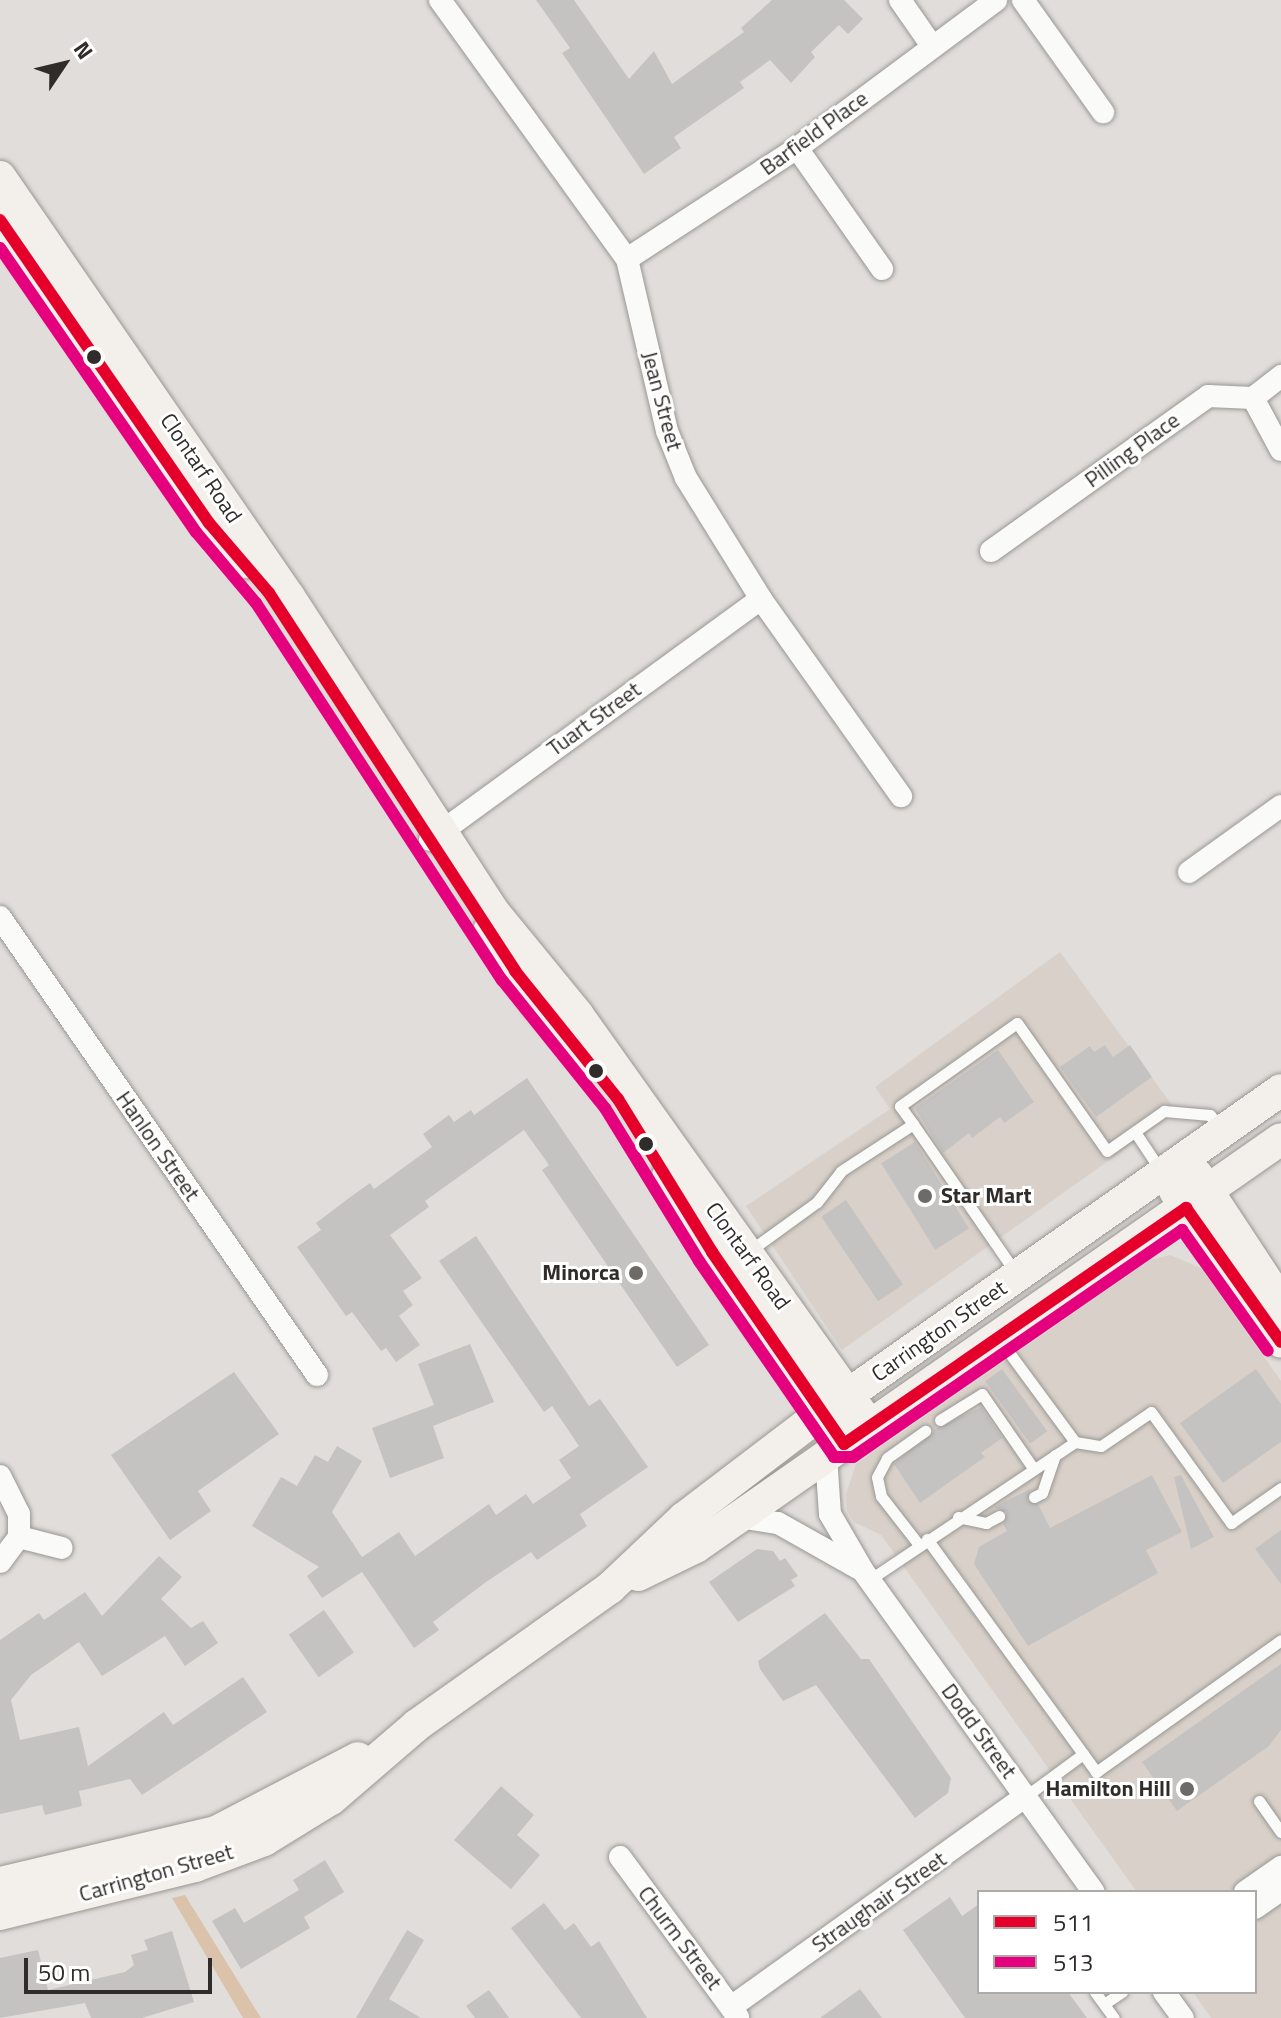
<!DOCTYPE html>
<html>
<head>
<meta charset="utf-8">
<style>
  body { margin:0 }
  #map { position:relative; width:1281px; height:2018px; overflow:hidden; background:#e0ddda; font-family:"Titillium Web",sans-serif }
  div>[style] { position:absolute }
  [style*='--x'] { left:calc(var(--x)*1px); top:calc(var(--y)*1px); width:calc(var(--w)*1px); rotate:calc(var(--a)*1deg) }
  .built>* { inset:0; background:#d9d1c9 }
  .green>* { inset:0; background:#dac3aa }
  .building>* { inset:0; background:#c5c3c1; transform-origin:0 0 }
  .roads { filter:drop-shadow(0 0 2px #999794) drop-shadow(0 0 2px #999794) }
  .lane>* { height:11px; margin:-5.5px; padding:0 5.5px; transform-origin:5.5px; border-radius:5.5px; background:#fafaf9 }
  .street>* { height:22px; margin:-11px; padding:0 11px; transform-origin:11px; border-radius:11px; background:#fafaf9 }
  .secondary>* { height:32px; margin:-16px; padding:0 16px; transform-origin:16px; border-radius:16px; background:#f3efea }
  .bus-1>* { height:12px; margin:-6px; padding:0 6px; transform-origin:6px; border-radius:6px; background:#e4002b }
  .bus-2>* { height:12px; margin:-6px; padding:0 6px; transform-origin:6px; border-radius:6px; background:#e5007d }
  .dots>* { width:22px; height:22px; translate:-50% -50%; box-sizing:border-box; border:4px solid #fff; border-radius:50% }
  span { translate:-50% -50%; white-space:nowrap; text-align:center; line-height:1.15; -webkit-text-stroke:6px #fff; paint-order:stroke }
  .street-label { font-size:22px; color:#2f2c2a }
  .poi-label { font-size:22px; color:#2f2c2a; font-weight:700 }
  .left { translate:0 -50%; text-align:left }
  .right { translate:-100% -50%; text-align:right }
  .legend { position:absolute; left:977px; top:1890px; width:280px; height:104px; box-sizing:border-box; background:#fff; border:2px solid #acabaa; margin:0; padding:10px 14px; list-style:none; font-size:24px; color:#2f2c2a }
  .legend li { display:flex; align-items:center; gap:16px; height:40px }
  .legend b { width:40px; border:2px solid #acabaa }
  .north { position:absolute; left:24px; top:24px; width:80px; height:80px; -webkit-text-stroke:6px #fff; paint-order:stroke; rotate:55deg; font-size:22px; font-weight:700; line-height:32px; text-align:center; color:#2f2c2a }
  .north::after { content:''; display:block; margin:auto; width:28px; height:36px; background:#2f2c2a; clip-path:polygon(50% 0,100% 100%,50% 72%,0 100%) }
  .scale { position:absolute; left:24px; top:1958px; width:188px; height:36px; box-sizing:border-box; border:4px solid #2f2c2a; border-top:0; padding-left:10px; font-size:24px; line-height:28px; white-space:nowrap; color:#2f2c2a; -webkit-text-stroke:6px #fff; paint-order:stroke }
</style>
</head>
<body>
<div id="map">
  <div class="built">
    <i style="clip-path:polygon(1060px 952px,1177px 1112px,842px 1350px,746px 1206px,890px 1109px,875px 1087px)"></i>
    <i style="clip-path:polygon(1170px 1255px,1201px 1268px,1281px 1381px,1281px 2018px,1211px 2018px,1193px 1992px,1255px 1992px,1255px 1892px,1137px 1892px,881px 1535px,854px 1522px,847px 1511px,846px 1494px,856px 1464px,1150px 1260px)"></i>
  </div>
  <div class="green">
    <i style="clip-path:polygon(185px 1895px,261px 2018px,243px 2018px,172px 1898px)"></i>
  </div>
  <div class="building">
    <i style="clip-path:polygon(536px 0,574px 0,629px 79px,654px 51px,672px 84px,744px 32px,741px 28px,772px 0,844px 0,863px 19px,848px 34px,839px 25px,811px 52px,815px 57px,791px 83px,770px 60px,740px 82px,744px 88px,674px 137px,681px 148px,644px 174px,562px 53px,570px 48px)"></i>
    <i style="clip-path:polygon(1105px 1045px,1113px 1057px,1130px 1045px,1152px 1077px,1096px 1117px,1060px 1067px,1090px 1046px,1094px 1052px)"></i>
    <i style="clip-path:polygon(998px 1050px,1034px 1102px,1004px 1123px,1000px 1117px,972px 1138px,969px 1133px,943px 1153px,915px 1108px)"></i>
    <i style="clip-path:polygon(527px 1078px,709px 1345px,677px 1367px,542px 1170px,549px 1165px,524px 1130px,425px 1201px,429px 1207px,390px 1235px,422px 1278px,403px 1291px,413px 1305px,399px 1316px,420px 1345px,396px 1362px,386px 1348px,381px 1351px,352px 1312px,346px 1316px,297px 1247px,321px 1230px,316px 1223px,349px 1198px,370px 1183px,374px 1189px,432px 1147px,423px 1134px,449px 1115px,454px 1122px,471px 1110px,474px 1115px)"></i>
    <i style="left:915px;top:1142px;width:102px;height:40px;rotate:58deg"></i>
    <i style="left:846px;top:1200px;width:102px;height:30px;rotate:56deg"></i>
    <i style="clip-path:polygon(476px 1236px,589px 1406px,600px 1399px,648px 1467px,580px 1514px,587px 1526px,537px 1560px,531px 1552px,486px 1582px,433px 1622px,439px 1630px,414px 1648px,362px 1572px,322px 1598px,307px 1576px,319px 1567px,252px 1526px,281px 1477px,297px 1486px,315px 1455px,328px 1462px,337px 1446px,362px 1461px,332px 1512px,362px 1557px,399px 1532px,415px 1556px,489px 1504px,496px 1515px,526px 1494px,533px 1504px,571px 1478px,559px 1460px,579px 1446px,552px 1406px,544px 1412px,439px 1261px)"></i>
    <i style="clip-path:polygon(470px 1344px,494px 1402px,433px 1426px,444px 1458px,390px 1478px,372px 1428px,434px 1405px,418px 1364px)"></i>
    <i style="left:1002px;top:1369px;width:77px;height:21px;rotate:54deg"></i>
    <i style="clip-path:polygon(1256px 1369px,1281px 1404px,1281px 1442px,1223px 1483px,1180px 1423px)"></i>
    <i style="clip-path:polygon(234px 1372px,279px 1434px,198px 1491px,211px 1511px,170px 1540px,111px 1455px)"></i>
    <i style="clip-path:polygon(981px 1407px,1002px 1438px,981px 1453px,985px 1457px,920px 1503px,894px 1464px,937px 1428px)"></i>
    <i style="clip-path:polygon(1152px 1475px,1182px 1532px,1146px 1550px,1158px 1573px,1028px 1646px,974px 1564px,979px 1547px,1007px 1531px,1003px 1524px,1007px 1513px,994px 1507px,1030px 1489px,1027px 1501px,1038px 1504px,1050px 1528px)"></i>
    <i style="clip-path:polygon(1181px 1475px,1214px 1537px,1191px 1549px,1174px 1477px)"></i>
    <i style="clip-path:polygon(1281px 1530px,1281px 1584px,1255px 1549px)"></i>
    <i style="clip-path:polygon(757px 1549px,773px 1551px,780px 1561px,785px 1558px,798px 1576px,791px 1580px,795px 1586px,738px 1622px,709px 1582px)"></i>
    <i style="clip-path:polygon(159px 1556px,182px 1577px,161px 1599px,191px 1628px,203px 1621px,218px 1643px,185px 1666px,165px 1636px,102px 1676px,79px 1642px,31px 1675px,11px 1700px,20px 1740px,79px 1727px,88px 1766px,164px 1712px,173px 1725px,243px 1677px,267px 1712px,142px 1795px,130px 1779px,79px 1791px,82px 1806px,45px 1815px,42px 1805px,0 1814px,0 1640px,39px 1613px,44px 1620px,85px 1592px,102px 1616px)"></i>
    <i style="left:324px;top:1610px;width:52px;height:43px;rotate:55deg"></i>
    <i style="clip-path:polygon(825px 1613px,861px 1659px,869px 1659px,951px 1778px,948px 1793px,915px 1818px,816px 1685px,783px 1701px,760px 1669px,758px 1661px)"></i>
    <i style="clip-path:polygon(1281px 1664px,1281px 1730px,1269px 1746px,1177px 1811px,1142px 1762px)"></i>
    <i style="clip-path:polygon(501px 1786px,534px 1815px,517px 1835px,540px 1855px,511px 1889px,454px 1840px)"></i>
    <i style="clip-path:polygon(325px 1860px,344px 1892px,304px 1917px,310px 1928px,241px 1969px,212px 1921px,235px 1908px,244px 1923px,299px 1890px,293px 1880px)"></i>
    <i style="clip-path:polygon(950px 1897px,962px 1916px,979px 1904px,979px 1992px,1068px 1992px,1087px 2018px,965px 2018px,903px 1930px)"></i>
    <i style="clip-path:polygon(544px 1903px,565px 1930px,574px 1923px,591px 1947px,599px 1941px,647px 2018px,581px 2018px,511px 1928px)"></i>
    <i style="clip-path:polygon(407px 1930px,424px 1940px,389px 1999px,421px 2018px,356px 2018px)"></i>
    <i style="clip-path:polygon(172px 1931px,194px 2002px,142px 2018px,91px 2018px,85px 2003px,0 2018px,0 1958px,38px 1950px,48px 1990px,125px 1972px,134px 1965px,131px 1955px,148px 1950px,144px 1940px)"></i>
    <i style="clip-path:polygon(860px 1989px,882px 2018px,820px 2018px)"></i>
    <i style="clip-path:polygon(489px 1990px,509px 2018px,475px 2018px,466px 2006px)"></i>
  </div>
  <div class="roads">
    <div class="lane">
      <i style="--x:913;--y:1124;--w:22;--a:-126"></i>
      <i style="--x:900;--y:1106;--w:143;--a:-35.4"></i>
      <i style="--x:1017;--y:1023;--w:156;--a:54.9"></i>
      <i style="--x:1107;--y:1151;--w:70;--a:-35.1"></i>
      <i style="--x:1164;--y:1111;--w:46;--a:5"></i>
      <i style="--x:1210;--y:1115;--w:16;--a:52"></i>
      <i style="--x:1135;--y:1132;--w:47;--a:56.3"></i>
      <i style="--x:748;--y:1252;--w:85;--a:-35.9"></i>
      <i style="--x:817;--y:1202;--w:39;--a:-52"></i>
      <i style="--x:841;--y:1171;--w:86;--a:-33.1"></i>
      <i style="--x:913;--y:1124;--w:180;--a:55.4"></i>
      <i style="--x:940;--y:1420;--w:49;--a:-31.8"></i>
      <i style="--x:982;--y:1394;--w:90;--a:55.4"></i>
      <i style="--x:1075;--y:1442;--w:26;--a:9"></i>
      <i style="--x:1101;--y:1446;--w:60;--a:-34.2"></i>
      <i style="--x:1151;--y:1412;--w:137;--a:54.2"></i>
      <i style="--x:1231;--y:1523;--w:61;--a:-35"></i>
      <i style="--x:1034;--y:1497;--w:9;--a:-27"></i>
      <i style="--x:1042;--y:1493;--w:40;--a:-71.1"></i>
      <i style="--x:958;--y:1517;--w:29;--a:12"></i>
      <i style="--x:986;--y:1523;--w:15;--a:-28"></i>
      <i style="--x:927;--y:1539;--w:288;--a:54"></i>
      <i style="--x:1096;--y:1772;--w:227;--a:-35.5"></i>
      <i style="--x:919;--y:1545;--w:62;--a:-127.8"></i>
      <i style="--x:881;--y:1496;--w:19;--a:-102"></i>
      <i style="--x:877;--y:1477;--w:21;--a:-62"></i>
      <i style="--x:887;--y:1458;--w:47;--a:-35.4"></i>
      <i style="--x:869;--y:1580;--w:248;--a:-33.8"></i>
      <i style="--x:1075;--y:1442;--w:128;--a:-126.4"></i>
      <i style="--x:1026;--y:1796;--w:71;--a:-36.4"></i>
      <i style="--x:1259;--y:1801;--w:38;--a:55"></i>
      <i style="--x:1095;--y:1992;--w:32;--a:54"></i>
      <i style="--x:1104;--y:2004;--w:22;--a:-34"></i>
    </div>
    <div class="street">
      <i style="--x:440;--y:0;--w:319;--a:54.2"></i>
      <i style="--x:627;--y:259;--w:177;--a:76.9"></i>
      <i style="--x:667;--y:431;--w:51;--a:68"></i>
      <i style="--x:686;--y:478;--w:142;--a:58.2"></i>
      <i style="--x:761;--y:599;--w:242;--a:54.6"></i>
      <i style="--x:900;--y:0;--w:56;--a:55.2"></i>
      <i style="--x:1023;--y:0;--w:138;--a:54.5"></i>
      <i style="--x:797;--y:148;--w:148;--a:54.9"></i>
      <i style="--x:627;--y:259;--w:203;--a:-33.1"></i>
      <i style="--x:797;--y:148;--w:248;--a:-36.6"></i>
      <i style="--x:1253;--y:398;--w:59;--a:61.7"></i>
      <i style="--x:991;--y:551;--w:267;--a:-35.5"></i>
      <i style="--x:1208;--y:396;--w:45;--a:2.5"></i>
      <i style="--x:1253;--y:398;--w:36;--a:-38"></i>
      <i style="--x:430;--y:840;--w:409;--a:-36.1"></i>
      <i style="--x:1189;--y:872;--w:113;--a:-35.7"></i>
      <i style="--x:0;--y:917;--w:557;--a:55.31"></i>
      <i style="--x:826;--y:1456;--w:58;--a:86.1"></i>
      <i style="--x:830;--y:1514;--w:66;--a:59.9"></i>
      <i style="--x:863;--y:1571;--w:395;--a:54.3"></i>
      <i style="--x:0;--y:1476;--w:42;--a:63.4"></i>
      <i style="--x:19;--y:1514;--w:23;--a:90"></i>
      <i style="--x:19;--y:1537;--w:31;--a:127"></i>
      <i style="--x:739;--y:1517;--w:39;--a:9"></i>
      <i style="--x:778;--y:1523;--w:92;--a:29.4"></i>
      <i style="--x:19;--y:1537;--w:44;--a:14.3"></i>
      <i style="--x:620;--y:1857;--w:199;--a:53.6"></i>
      <i style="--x:1245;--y:1892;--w:44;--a:-34.8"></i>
      <i style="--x:1255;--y:1908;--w:32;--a:-35"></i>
      <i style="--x:1164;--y:1992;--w:32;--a:54"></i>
      <i style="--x:731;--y:2007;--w:363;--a:-35.6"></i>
    </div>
    <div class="secondary">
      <i style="--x:0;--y:177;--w:510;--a:55.47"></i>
      <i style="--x:289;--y:597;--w:373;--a:57"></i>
      <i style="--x:492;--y:910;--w:134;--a:50.7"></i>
      <i style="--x:577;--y:1014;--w:506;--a:54.58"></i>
      <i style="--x:0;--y:220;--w:368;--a:55.4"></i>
      <i style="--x:209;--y:523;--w:54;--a:46.5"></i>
      <i style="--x:489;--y:931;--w:85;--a:55.6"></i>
      <i style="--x:537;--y:1001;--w:81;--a:49"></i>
      <i style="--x:1197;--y:1175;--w:153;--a:56.7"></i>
      <i style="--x:668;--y:1176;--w:88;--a:59.9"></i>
      <i style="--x:712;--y:1252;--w:233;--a:55.5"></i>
      <i style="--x:1175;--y:1191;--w:184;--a:54.9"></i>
      <i style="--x:638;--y:1575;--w:64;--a:-25.8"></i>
      <i style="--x:696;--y:1547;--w:713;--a:-34.89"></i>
      <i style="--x:0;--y:1883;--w:222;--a:-13.3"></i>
      <i style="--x:216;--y:1832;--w:160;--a:-27.5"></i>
      <i style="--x:0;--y:1914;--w:201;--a:-13.8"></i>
      <i style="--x:195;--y:1866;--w:74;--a:-20.6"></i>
      <i style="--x:264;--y:1840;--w:79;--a:-31.5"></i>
      <i style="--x:331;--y:1799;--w:113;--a:-40.7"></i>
      <i style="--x:417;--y:1725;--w:237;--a:-35.4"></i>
      <i style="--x:610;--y:1588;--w:102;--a:-43.4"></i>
      <i style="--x:684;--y:1518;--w:173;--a:-37.3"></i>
      <i style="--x:822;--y:1413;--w:561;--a:-35.13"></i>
    </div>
  </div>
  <div class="bus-1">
    <i style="--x:0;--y:220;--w:368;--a:55.4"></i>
    <i style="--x:209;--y:523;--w:92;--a:49.4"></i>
    <i style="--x:269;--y:593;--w:451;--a:56.9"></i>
    <i style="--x:515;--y:971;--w:164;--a:51.2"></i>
    <i style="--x:618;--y:1099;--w:180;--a:58.4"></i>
    <i style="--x:712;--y:1252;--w:233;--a:55.5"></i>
    <i style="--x:844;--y:1444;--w:416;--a:-34.6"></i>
    <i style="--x:1186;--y:1208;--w:164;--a:54.7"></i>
  </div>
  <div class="bus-2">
    <i style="--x:0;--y:248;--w:345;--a:55.4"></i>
    <i style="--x:196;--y:532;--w:93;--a:49.8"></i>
    <i style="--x:256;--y:603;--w:450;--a:56.9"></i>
    <i style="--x:502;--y:980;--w:164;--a:51.2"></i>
    <i style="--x:605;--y:1108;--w:180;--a:58.4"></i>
    <i style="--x:699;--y:1261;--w:238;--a:55.4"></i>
    <i style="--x:834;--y:1457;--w:19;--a:0"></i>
    <i style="--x:853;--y:1457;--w:400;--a:-34.6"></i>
    <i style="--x:1182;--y:1230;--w:148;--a:54.6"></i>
  </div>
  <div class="dots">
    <i style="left:94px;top:357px;background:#2f2c2a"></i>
    <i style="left:596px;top:1071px;background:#2f2c2a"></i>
    <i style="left:646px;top:1144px;background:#2f2c2a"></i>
    <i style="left:925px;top:1196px;background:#6d6a68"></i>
    <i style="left:636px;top:1273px;background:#6d6a68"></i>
    <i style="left:1187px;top:1789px;background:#6d6a68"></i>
  </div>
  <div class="street-label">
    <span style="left:814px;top:133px;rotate:-36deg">Barfield Place</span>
    <span style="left:662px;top:401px;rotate:75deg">Jean Street</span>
    <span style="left:1132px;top:450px;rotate:-36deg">Pilling Place</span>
    <span style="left:201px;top:468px;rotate:56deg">Clontarf Road</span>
    <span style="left:594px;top:719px;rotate:-36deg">Tuart Street</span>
    <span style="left:158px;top:1146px;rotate:55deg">Hanlon Street</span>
    <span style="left:748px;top:1256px;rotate:54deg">Clontarf Road</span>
    <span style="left:939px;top:1331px;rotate:-35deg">Carrington Street</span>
    <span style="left:979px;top:1731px;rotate:54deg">Dodd Street</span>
    <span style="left:156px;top:1873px;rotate:-16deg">Carrington Street</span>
    <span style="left:879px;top:1902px;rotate:-35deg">Straughair Street</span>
    <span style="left:680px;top:1938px;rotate:53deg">Churm Street</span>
  </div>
  <div class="poi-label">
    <span class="left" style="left:941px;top:1196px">Star Mart</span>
    <span class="right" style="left:620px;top:1273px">Minorca</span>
    <span class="right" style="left:1171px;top:1789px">Hamilton Hill</span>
  </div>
  <ul class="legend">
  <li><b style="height:10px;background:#e4002b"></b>511</li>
  <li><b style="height:10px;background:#e5007d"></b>513</li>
  </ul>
  <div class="north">N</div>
  <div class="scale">50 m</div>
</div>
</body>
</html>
